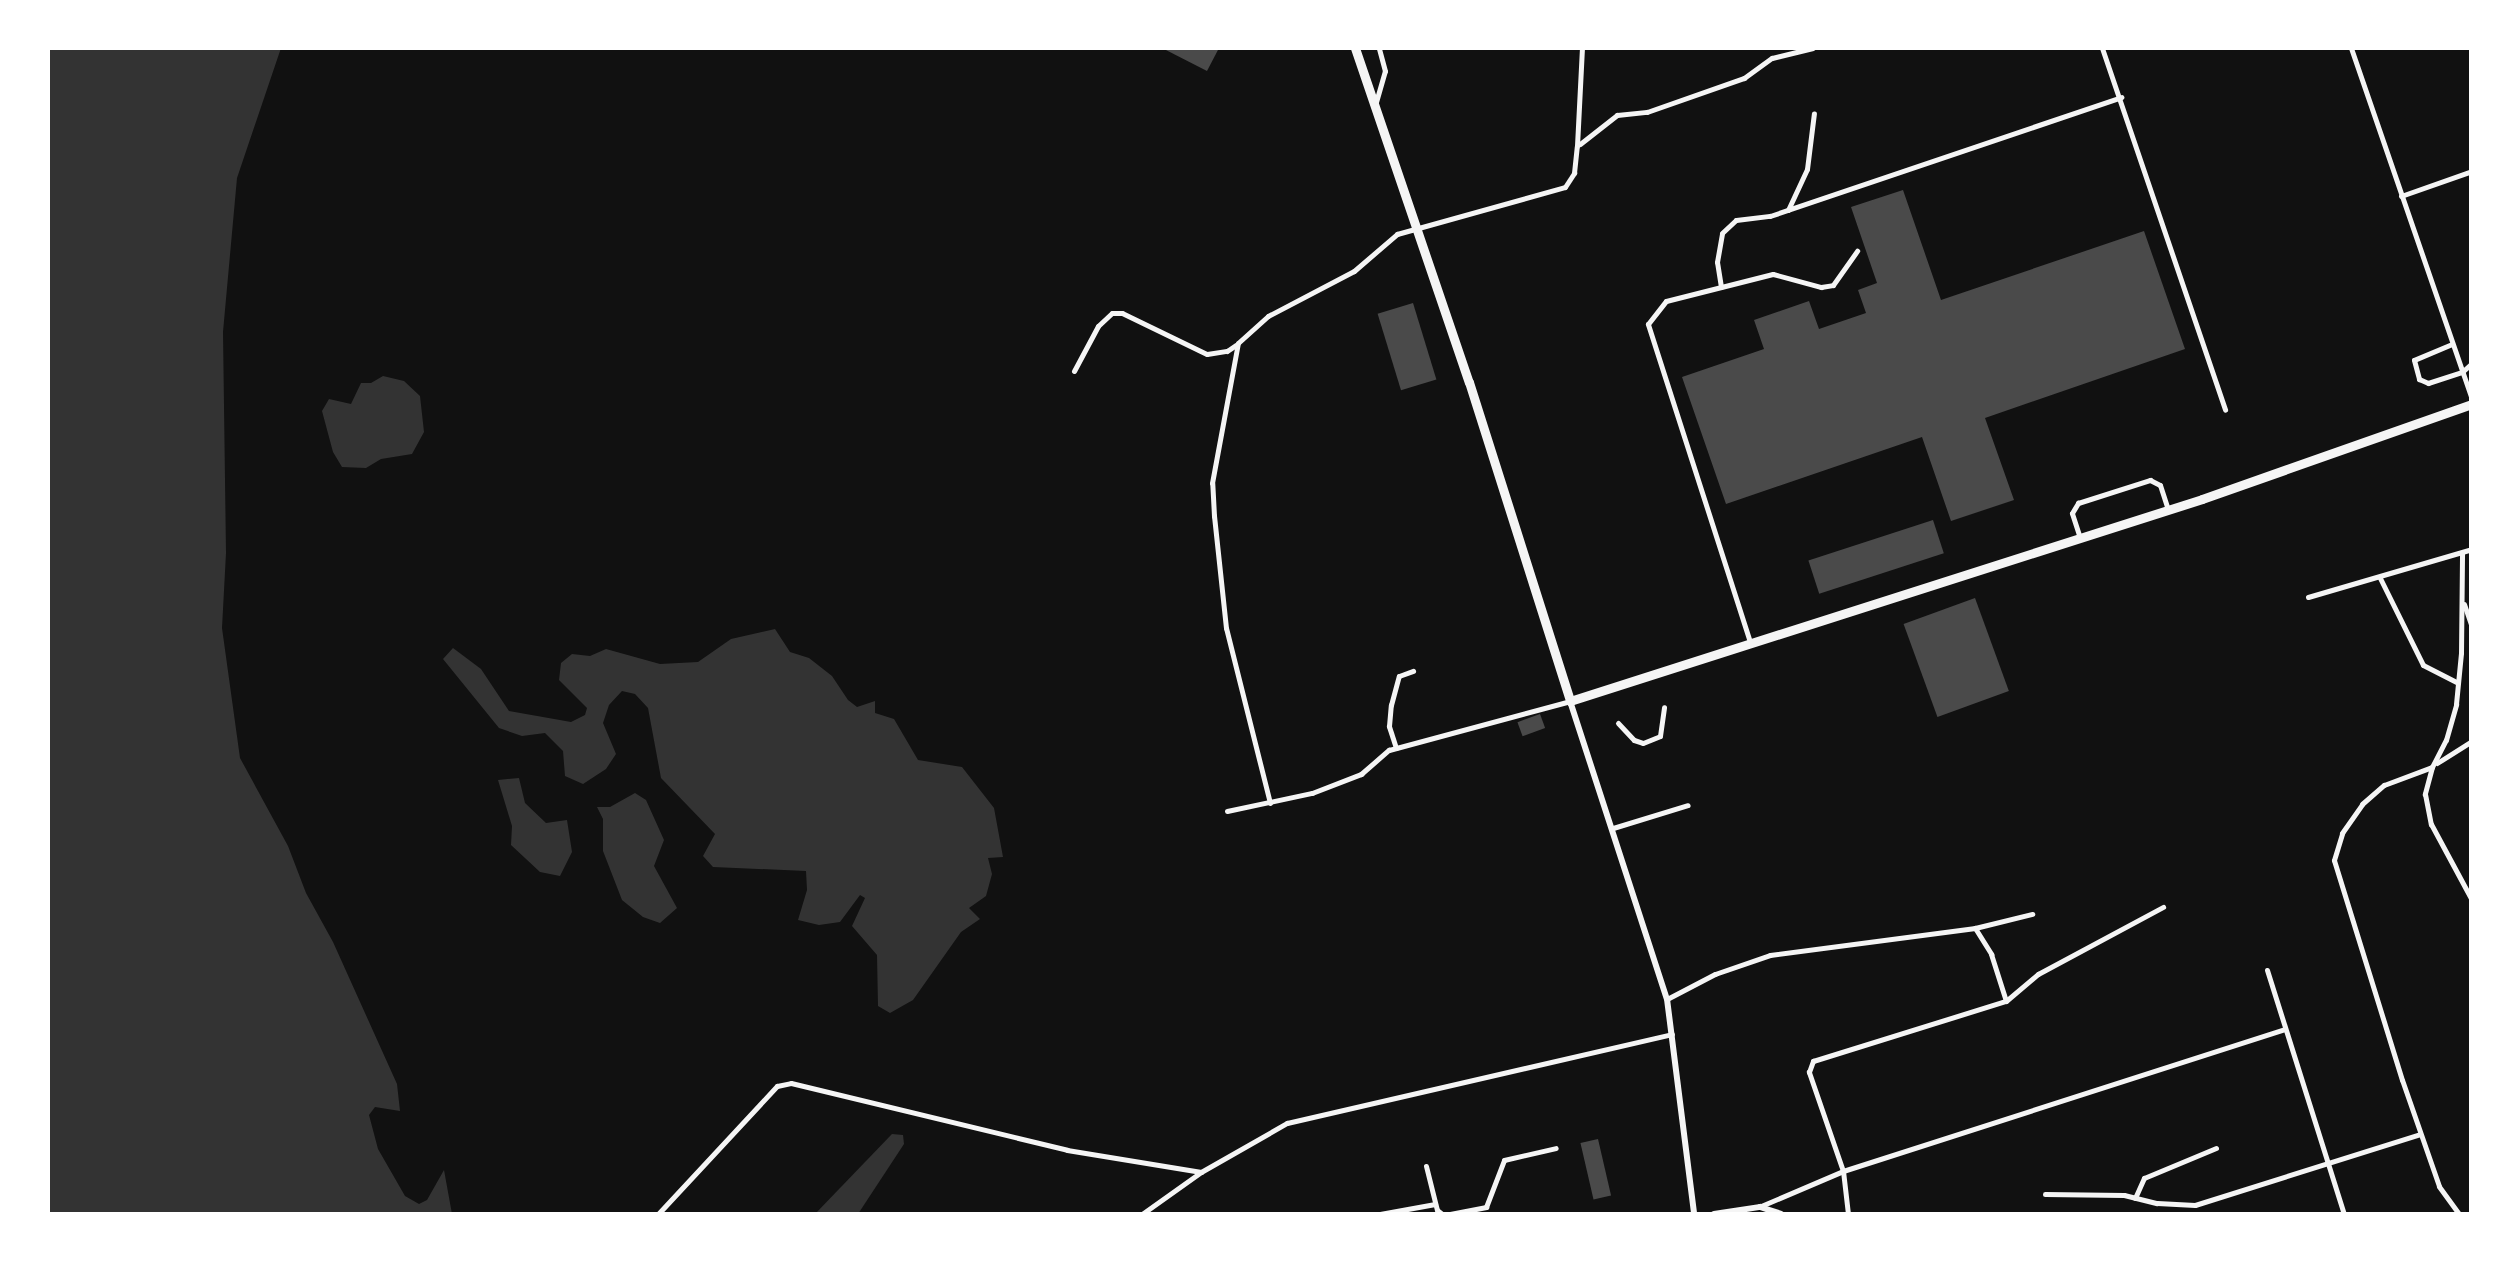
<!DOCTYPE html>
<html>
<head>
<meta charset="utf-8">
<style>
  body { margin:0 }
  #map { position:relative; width:2519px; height:1262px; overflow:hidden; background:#111; font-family:"Roboto Serif",serif }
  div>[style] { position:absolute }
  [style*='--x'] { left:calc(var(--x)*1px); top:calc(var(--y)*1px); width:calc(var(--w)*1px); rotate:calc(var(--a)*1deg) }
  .water>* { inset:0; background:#333 }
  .building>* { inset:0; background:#4a4a4a; transform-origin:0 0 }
  .minor>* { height:5px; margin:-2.5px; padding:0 2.5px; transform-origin:2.5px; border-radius:2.5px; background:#f5f5f5 }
  .tertiary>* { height:6px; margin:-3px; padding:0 3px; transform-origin:3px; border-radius:3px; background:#f5f5f5 }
  .primary>* { height:9px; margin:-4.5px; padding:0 4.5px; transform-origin:4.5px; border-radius:4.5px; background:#f5f5f5 }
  span { translate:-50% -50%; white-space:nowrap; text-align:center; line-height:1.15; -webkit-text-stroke:10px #fff; paint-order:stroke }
  .frame { position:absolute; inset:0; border:50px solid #fff; pointer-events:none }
</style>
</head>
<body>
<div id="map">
  <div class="water">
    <i style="clip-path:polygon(48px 48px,281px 48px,237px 178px,223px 332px,226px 553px,222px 628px,240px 758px,288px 846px,306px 893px,333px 942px,397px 1084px,400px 1111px,375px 1107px,369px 1115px,378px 1149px,405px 1196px,419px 1204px,427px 1200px,444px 1170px,452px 1214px,48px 1214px)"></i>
    <i style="clip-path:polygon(383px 376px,404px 381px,420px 396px,424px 432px,412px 454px,381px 459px,366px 468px,342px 467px,333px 452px,322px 411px,329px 399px,351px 404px,361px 383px,371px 383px)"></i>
    <i style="clip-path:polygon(775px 629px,790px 652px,809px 658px,832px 676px,848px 700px,857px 707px,875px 701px,875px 713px,894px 719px,918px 760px,962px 767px,994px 808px,1003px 857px,988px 858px,992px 874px,986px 896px,969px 908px,980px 919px,961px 932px,913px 1000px,890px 1013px,878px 1006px,877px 955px,852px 926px,865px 898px,860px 895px,840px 922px,819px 925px,798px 920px,807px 890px,806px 871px,713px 867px,703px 856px,715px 834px,661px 778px,648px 708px,635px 694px,622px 691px,609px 705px,603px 723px,616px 754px,606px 769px,583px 784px,565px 776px,563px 751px,545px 733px,522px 736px,499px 728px,443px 659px,453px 648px,481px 669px,509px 711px,571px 722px,585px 715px,587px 708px,559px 680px,561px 663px,572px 654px,590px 656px,606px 649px,660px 664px,698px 662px,731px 639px)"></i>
    <i style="clip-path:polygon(519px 778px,525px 803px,546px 823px,567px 820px,572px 852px,560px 876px,540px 872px,511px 845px,512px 826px,498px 780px)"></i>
    <i style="clip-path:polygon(635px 793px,646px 800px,664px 840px,654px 866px,677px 908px,660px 923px,643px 917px,622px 900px,603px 851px,603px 819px,597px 807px,610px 807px)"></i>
    <i style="clip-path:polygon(892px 1134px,903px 1135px,904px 1144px,858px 1214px,815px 1214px)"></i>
  </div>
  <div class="building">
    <i style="clip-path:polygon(1162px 48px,1219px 48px,1207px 71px)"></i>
    <i style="clip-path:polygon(1903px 190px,1941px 300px,2144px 231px,2185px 349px,1985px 418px,2014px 500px,1951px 521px,1922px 437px,1726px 504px,1682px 377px,1764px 349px,1754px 320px,1809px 301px,1819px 329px,1866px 313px,1858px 290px,1877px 283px,1851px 207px)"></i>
    <i style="left:1413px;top:303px;width:80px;height:37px;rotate:73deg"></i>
    <i style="left:1933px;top:520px;width:35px;height:131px;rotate:72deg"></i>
    <i style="left:1975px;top:598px;width:99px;height:76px;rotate:70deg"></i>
    <i style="left:1540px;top:714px;width:15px;height:24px;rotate:70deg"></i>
    <i style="left:1598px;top:1139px;width:58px;height:18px;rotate:77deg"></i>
  </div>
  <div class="minor">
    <i style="--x:2102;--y:48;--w:382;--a:71.2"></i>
    <i style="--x:2351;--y:48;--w:372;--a:71"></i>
    <i style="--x:1376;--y:102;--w:32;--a:-74"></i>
    <i style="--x:1385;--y:71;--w:24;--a:-105"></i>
    <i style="--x:1580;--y:144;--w:47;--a:-38.1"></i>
    <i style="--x:1617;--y:115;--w:30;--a:-6"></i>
    <i style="--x:1647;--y:112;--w:103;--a:-19.3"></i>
    <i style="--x:1744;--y:78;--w:34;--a:-36"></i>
    <i style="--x:1772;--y:58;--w:42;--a:-13.7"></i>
    <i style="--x:2401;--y:196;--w:75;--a:-19.4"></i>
    <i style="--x:1788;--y:210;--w:45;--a:-65.1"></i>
    <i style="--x:1807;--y:169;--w:56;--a:-82.9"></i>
    <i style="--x:1721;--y:287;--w:25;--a:-99"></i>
    <i style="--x:1717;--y:262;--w:29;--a:-80"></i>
    <i style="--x:1722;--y:233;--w:19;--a:-43"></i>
    <i style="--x:1736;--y:220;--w:34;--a:-7"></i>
    <i style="--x:1770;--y:216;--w:371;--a:-18.7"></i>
    <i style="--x:2452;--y:344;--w:41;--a:157.2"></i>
    <i style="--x:2414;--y:360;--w:20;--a:75"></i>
    <i style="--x:2419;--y:379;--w:10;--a:24"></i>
    <i style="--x:2428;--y:383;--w:36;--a:-18"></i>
    <i style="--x:2462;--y:372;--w:13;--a:-42"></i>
    <i style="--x:1074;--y:371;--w:51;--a:-61.9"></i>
    <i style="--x:1098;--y:326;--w:19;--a:-43"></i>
    <i style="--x:1112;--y:313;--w:10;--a:0"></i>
    <i style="--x:1122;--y:313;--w:94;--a:25.8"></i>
    <i style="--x:1207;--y:354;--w:20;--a:-9"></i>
    <i style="--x:1227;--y:351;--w:11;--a:-34"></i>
    <i style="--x:2080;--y:538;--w:26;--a:-108"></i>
    <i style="--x:2072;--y:513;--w:12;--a:-59"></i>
    <i style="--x:2078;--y:503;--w:76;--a:-17.7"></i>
    <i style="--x:2150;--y:480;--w:11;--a:27"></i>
    <i style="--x:2160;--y:485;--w:26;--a:72"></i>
    <i style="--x:2380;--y:578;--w:97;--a:63.7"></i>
    <i style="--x:2423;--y:665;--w:39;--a:27"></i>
    <i style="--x:2308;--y:597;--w:171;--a:-16.3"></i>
    <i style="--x:2464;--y:604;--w:24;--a:71"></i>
    <i style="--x:1750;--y:642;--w:334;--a:-107.8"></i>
    <i style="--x:1648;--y:324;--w:29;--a:-52"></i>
    <i style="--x:1666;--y:301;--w:110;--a:-14.2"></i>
    <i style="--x:1773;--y:274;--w:50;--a:15.2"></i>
    <i style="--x:1821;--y:287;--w:12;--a:-9"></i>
    <i style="--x:1833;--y:285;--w:42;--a:-54.8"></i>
    <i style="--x:1618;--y:723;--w:23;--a:47"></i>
    <i style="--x:1634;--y:740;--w:9;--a:18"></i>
    <i style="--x:1643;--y:743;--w:18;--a:-22"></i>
    <i style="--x:1660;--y:736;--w:29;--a:-82"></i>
    <i style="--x:1396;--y:748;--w:23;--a:-108"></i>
    <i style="--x:1389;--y:726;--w:21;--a:-85"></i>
    <i style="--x:1391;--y:705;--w:30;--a:-75"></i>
    <i style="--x:1399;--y:676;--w:15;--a:-20"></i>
    <i style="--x:2437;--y:763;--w:41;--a:-32.2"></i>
    <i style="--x:2432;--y:767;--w:28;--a:105"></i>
    <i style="--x:2425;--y:794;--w:31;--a:79"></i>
    <i style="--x:2431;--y:824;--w:86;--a:61.7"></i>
    <i style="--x:1270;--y:803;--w:180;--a:-104.1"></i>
    <i style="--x:1226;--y:628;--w:113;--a:-96.1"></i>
    <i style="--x:1214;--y:516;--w:33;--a:-93"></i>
    <i style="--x:1212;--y:483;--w:142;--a:-79.5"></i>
    <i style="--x:1238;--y:343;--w:40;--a:-42"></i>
    <i style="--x:1268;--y:316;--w:97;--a:-27.6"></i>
    <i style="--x:1354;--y:271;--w:57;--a:-40.7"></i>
    <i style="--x:1397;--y:234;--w:174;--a:-15.6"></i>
    <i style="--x:1565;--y:187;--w:17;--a:-57"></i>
    <i style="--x:1574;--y:173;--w:27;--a:-84"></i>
    <i style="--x:1577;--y:146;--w:98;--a:-87.1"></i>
    <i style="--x:1227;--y:811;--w:87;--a:-12"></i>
    <i style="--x:1312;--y:793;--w:53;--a:-21.2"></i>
    <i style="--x:1361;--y:774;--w:37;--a:-41"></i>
    <i style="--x:1389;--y:750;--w:188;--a:-15.1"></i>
    <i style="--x:1613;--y:828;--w:78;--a:-17"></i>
    <i style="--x:1975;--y:928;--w:31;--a:58"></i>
    <i style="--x:1991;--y:954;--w:49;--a:72.3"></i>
    <i style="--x:2267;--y:970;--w:256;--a:72.5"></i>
    <i style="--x:1667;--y:999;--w:54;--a:-27.5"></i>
    <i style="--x:1715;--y:974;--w:58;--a:-19.1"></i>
    <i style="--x:1770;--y:955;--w:207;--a:-7.5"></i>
    <i style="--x:1975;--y:928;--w:59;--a:-13.8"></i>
    <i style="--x:1426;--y:1166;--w:45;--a:76"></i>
    <i style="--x:1437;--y:1210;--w:6;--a:39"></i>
    <i style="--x:2045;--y:1194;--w:79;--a:0.7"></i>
    <i style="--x:2124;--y:1195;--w:34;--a:14"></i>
    <i style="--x:2157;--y:1203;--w:38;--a:3"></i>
    <i style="--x:2195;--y:1205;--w:236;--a:-17.5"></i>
    <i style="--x:2135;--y:1198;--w:22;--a:-66"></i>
    <i style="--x:2144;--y:1178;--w:78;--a:-22.6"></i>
    <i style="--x:1761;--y:1206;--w:89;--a:-23.1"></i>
    <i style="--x:1843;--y:1171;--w:463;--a:-17.8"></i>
    <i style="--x:658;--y:1214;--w:175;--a:-47.1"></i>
    <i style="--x:777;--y:1086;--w:14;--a:-12"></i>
    <i style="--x:791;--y:1083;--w:284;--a:13.6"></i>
    <i style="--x:1067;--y:1150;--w:136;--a:9.3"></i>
    <i style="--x:1142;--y:1214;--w:72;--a:-35.4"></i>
    <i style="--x:1201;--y:1172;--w:99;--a:-29.7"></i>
    <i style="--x:1287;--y:1123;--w:395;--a:-13"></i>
    <i style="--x:1380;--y:1214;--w:56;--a:-10.3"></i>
    <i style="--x:1450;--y:1214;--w:37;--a:-11"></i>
    <i style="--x:1486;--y:1207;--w:50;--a:-69"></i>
    <i style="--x:1504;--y:1160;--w:53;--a:-13"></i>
    <i style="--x:1848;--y:1214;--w:43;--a:-96.6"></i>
    <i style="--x:1843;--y:1171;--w:105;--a:-109"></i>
    <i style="--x:1809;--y:1072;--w:12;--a:-70"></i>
    <i style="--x:1813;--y:1061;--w:202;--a:-17.3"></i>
    <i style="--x:2006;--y:1001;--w:42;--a:-40.2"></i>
    <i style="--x:2038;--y:974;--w:142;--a:-28.2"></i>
    <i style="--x:2459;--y:1214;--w:34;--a:-126"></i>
    <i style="--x:2439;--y:1186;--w:112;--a:-109.2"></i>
    <i style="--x:2402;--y:1080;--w:230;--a:-107.2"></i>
    <i style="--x:2334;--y:860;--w:28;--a:-73"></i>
    <i style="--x:2342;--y:833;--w:35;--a:-55"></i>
    <i style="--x:2362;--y:804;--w:29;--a:-41"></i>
    <i style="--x:2384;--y:785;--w:51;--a:-20.6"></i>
    <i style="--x:2432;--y:767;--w:30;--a:-63"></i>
    <i style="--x:2446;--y:740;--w:37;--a:-74"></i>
    <i style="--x:2456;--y:704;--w:51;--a:-84.4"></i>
    <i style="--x:2461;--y:653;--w:100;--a:-89.4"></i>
  </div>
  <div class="tertiary">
    <i style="--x:1570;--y:701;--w:313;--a:72"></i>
    <i style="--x:1667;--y:999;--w:217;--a:82.8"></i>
    <i style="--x:1714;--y:1214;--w:47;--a:-8.7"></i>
    <i style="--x:1760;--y:1207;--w:22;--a:18"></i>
  </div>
  <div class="primary">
    <i style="--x:1355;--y:48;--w:353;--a:71.2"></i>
    <i style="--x:1469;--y:382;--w:335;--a:72.4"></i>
    <i style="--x:1570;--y:701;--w:663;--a:-17.72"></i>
    <i style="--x:2202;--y:499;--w:286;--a:-19.4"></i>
  </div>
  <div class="frame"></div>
</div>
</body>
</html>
